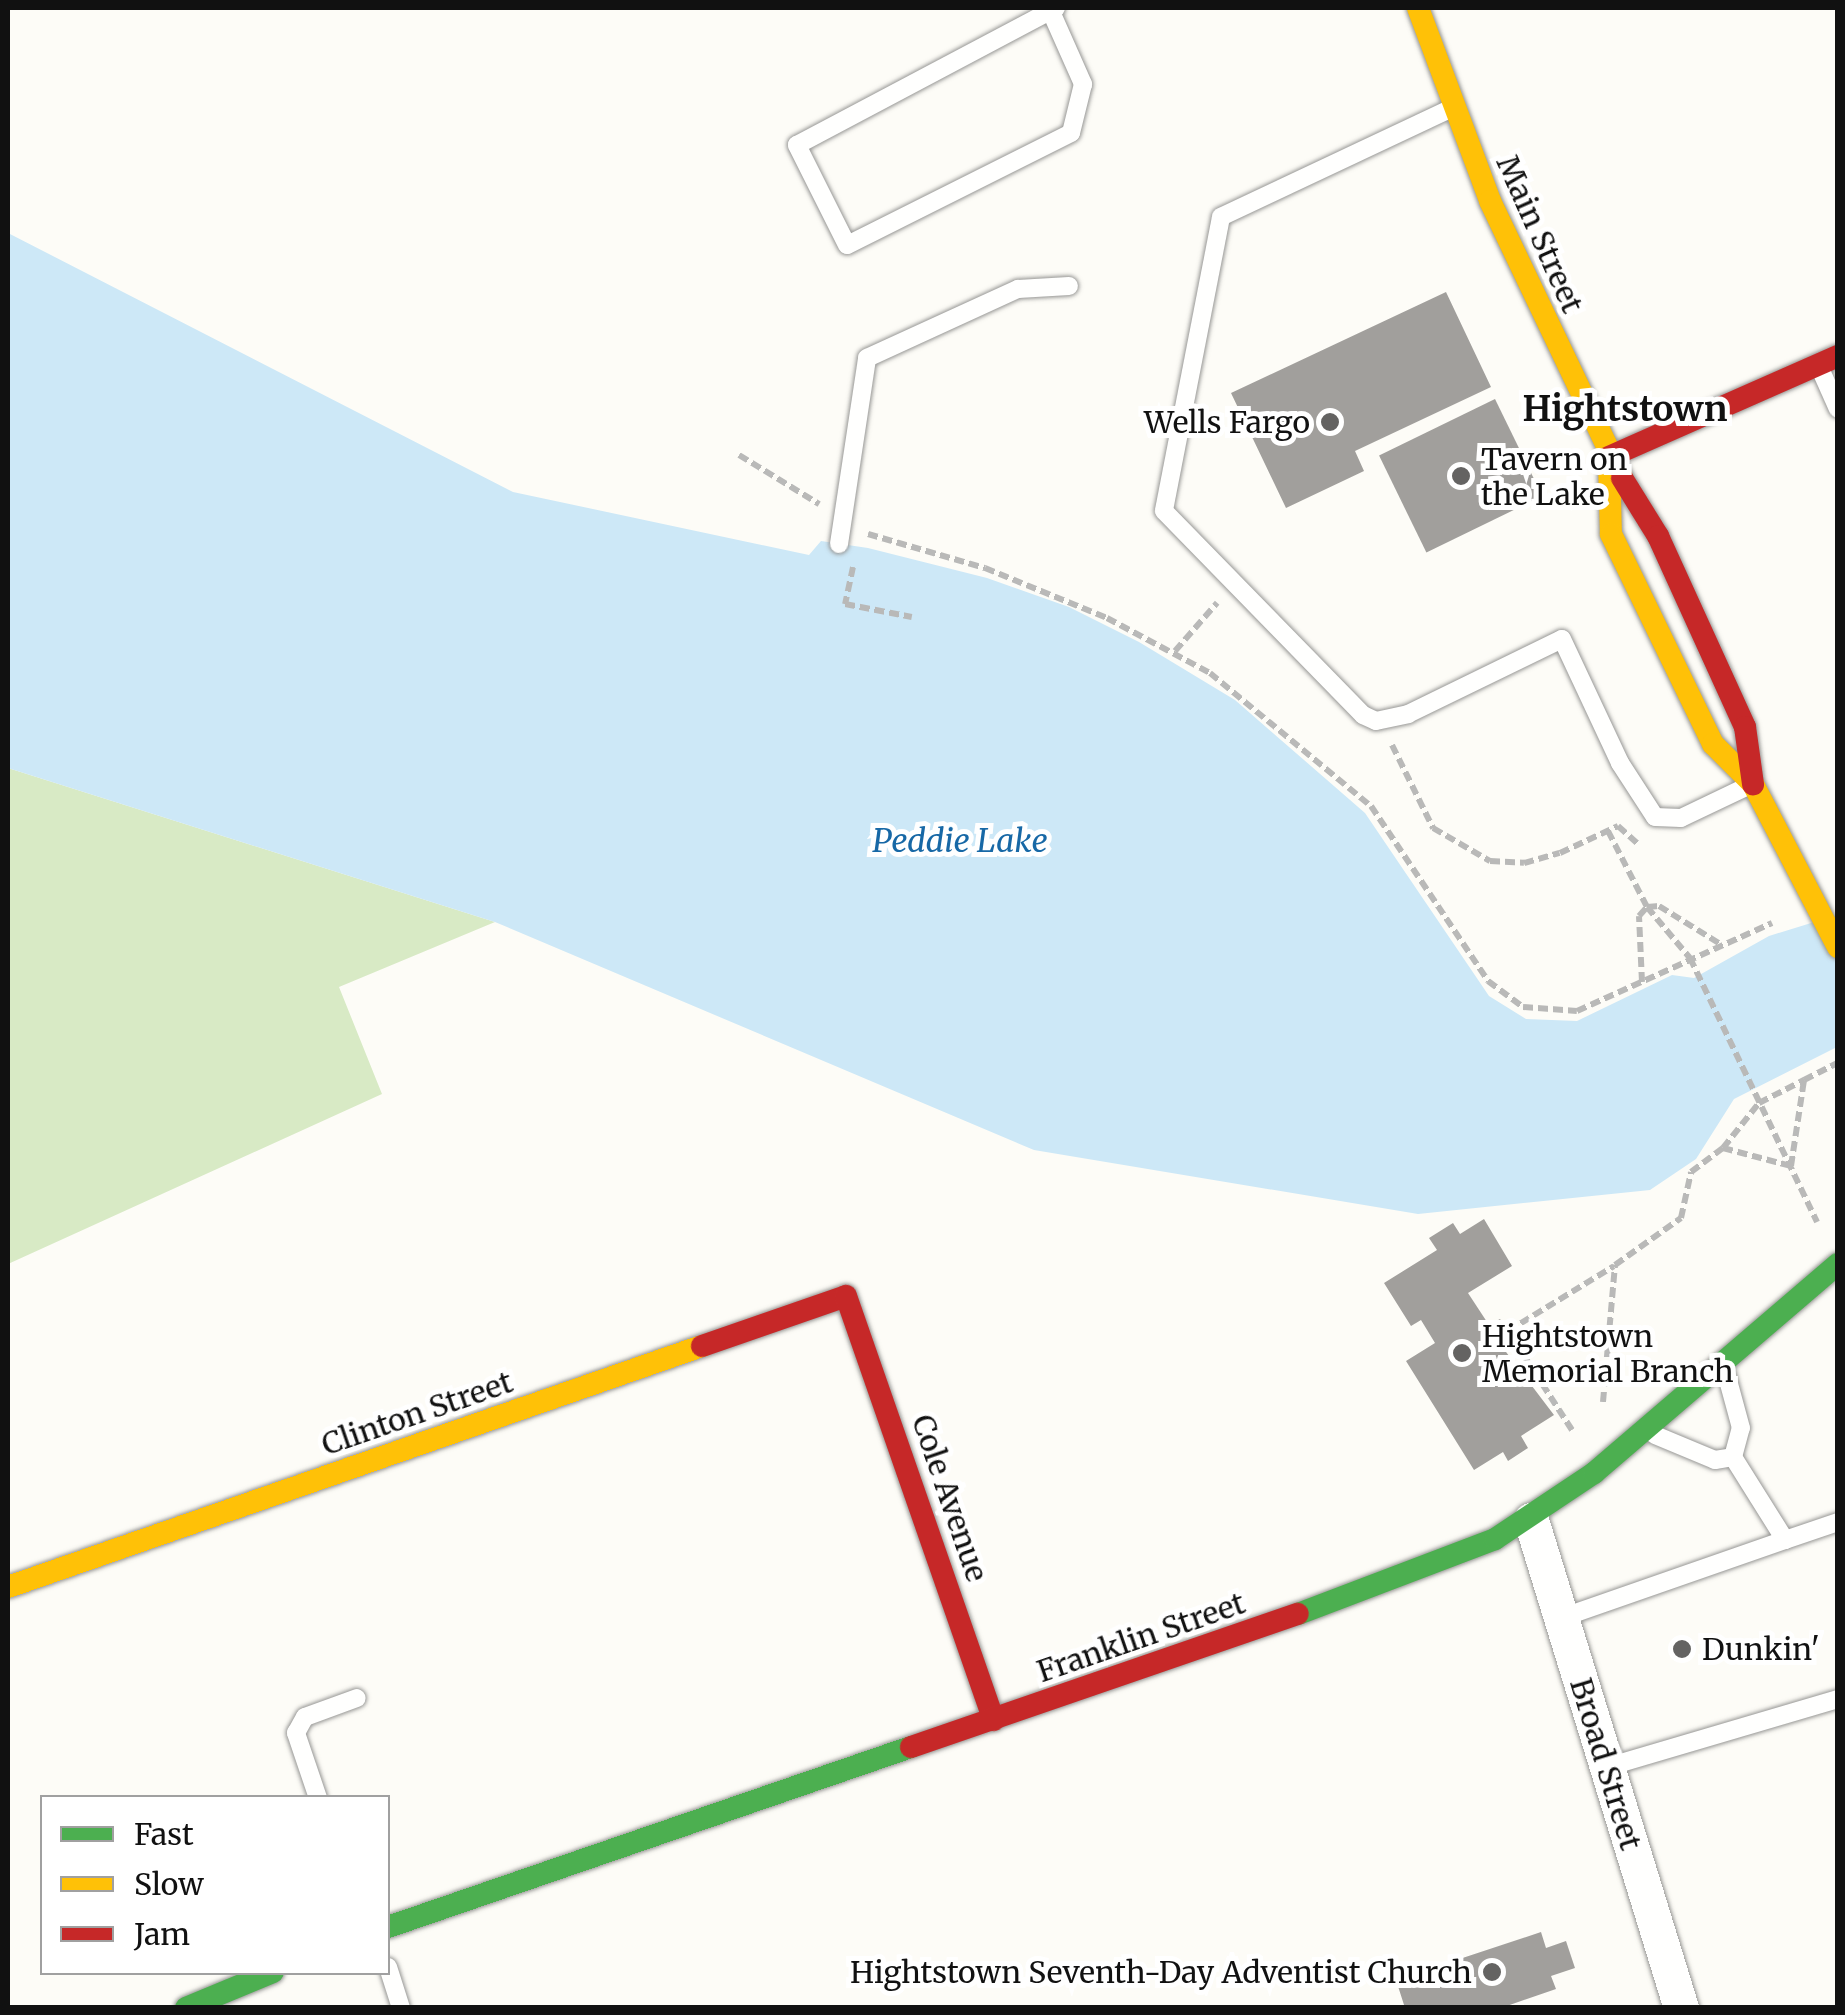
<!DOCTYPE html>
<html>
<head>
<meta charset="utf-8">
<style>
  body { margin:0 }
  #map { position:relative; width:1845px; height:2015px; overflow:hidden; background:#fdfcf7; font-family:Merriweather,serif }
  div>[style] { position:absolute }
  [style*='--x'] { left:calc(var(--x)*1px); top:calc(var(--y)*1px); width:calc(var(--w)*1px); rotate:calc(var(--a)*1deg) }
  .forest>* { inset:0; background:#d8eac5 }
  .water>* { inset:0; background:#cde8f7 }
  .building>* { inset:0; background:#a19f9c; transform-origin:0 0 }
  .path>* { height:6px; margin-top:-3px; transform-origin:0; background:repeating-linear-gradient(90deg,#b9b9b8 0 10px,transparent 0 15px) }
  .roads { filter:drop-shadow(0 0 2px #979795) drop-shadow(0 0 2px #979795) }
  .lane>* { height:18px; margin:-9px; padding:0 9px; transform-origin:9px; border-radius:9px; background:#fffffe }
  .street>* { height:35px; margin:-17.5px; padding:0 17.5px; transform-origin:17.5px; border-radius:17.5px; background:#fffffe }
  .fast>* { height:22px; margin:-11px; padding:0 11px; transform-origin:11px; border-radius:11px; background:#4caf50 }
  .slow>* { height:22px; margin:-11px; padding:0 11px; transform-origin:11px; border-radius:11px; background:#ffc107 }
  .jam>* { height:22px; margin:-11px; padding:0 11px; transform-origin:11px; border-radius:11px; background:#c62828 }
  .dots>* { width:28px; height:28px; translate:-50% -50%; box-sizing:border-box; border:5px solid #fff; border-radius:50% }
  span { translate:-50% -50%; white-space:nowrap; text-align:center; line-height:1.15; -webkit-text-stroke:10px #fff; paint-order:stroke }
  .street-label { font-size:30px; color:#111 }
  .poi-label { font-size:30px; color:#111 }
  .right { translate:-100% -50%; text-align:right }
  .left { translate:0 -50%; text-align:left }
  .water-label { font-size:32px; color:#1768a6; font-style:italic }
  .quarter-label { font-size:35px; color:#111; font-weight:700 }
  .frame { position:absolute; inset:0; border:10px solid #111; pointer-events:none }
  .legend { position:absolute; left:40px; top:1795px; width:350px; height:180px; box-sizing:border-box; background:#fff; border:2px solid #a0a0a0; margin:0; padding:12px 18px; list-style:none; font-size:30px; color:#111 }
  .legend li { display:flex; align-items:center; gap:20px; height:50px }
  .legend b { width:50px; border:2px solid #a0a0a0 }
</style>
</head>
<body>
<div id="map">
  <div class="forest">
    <i style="clip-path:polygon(8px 768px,495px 922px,339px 987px,382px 1094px,8px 1264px)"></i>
  </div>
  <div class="water">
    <i style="clip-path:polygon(8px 233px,513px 492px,809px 555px,821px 541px,868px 548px,987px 578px,1069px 607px,1139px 642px,1235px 700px,1365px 813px,1489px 996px,1526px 1019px,1577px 1021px,1672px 975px,1694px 978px,1769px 936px,1837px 915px,1837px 1047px,1734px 1099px,1696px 1159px,1650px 1190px,1418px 1214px,1034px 1150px,495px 922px,8px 768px)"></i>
  </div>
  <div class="building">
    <i style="clip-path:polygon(1446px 292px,1491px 387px,1355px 451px,1364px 471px,1286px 508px,1231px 393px)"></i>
    <i style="left:1495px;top:399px;width:108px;height:129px;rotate:64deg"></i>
    <i style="clip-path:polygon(1484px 1219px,1512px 1266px,1468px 1293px,1489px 1325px,1500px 1319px,1512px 1337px,1500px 1344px,1554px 1415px,1521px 1436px,1528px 1448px,1508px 1461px,1503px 1452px,1474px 1470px,1406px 1361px,1435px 1343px,1421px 1320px,1411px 1326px,1384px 1283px,1437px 1250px,1429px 1238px,1453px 1223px,1460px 1234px)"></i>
    <i style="clip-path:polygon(1541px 1932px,1546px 1948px,1566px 1941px,1575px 1968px,1551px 1976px,1556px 1989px,1501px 2008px,1405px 2008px,1396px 1980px)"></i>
  </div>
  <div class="path">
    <i style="--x:739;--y:455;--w:94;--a:31.5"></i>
    <i style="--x:868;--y:534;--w:122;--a:16.2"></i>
    <i style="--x:985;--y:568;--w:132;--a:22.3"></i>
    <i style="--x:1107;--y:618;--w:117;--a:28.1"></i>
    <i style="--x:1210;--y:673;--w:209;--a:39.6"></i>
    <i style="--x:1371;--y:806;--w:211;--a:56.2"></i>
    <i style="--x:1488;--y:981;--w:44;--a:36.6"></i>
    <i style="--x:1523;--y:1007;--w:54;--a:4.2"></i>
    <i style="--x:1577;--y:1011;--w:214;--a:-24.3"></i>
    <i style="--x:853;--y:567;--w:38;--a:102"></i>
    <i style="--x:845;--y:604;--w:68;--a:11"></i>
    <i style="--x:1175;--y:651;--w:64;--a:-48.8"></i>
    <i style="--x:1392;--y:745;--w:93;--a:63.7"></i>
    <i style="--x:1433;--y:828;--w:66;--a:30.1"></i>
    <i style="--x:1490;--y:861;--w:34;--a:3"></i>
    <i style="--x:1524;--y:863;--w:37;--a:-16"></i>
    <i style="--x:1560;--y:853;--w:64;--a:-25"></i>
    <i style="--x:1618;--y:826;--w:27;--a:42"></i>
    <i style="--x:1608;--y:831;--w:85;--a:62.8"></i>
    <i style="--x:1647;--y:907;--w:67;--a:49.9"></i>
    <i style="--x:1690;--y:958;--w:293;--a:64.3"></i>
    <i style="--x:1642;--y:982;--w:66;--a:-92.6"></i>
    <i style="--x:1639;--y:916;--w:12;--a:-48"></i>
    <i style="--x:1647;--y:907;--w:12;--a:-5"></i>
    <i style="--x:1659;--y:906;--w:74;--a:31.8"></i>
    <i style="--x:1723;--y:1148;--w:58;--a:-51.3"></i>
    <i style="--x:1759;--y:1103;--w:51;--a:-27.1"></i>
    <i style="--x:1603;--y:1402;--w:138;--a:-85"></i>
    <i style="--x:1615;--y:1265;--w:81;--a:-35.5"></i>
    <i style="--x:1681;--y:1218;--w:47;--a:-77.7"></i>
    <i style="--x:1691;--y:1172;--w:40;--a:-37"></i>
    <i style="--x:1723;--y:1148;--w:70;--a:14.8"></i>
    <i style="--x:1791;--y:1166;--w:87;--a:-81.4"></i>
    <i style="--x:1804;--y:1080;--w:38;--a:-27"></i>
    <i style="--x:1572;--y:1430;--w:118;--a:-122.9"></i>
    <i style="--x:1508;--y:1331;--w:124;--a:-31.5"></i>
  </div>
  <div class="roads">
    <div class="lane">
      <i style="--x:1052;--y:14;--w:77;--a:66.1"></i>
      <i style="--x:1083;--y:84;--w:50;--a:103.8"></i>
      <i style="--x:1071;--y:133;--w:250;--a:153.4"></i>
      <i style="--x:847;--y:245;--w:112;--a:-116.6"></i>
      <i style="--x:797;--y:145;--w:293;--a:-27.9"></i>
      <i style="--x:1450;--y:109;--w:253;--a:154.8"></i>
      <i style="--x:1221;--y:217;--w:299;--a:101"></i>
      <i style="--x:1164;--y:511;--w:285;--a:45.7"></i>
      <i style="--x:1363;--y:715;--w:14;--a:25"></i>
      <i style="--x:1376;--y:721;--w:33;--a:-12"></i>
      <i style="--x:1408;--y:714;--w:171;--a:-26"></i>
      <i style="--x:1562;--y:639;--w:137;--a:64.9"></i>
      <i style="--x:1620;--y:763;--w:64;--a:57.1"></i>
      <i style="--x:1655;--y:817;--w:26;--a:2"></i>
      <i style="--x:1681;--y:818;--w:74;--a:-25.5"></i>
      <i style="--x:1818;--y:364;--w:49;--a:66"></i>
      <i style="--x:839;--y:544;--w:188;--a:-81.4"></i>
      <i style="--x:867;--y:358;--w:166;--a:-24.6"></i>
      <i style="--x:1018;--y:289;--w:51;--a:-3.4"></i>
      <i style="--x:1655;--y:1435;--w:65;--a:22.6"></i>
      <i style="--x:1715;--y:1460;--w:18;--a:-9"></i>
      <i style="--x:1733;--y:1457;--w:30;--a:-75"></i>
      <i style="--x:1741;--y:1428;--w:61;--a:-105.2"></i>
      <i style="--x:1733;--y:1457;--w:98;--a:57.9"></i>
      <i style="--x:1785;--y:1540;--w:56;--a:-18.8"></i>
      <i style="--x:1561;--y:1618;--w:237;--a:-19.2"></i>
      <i style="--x:1607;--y:1767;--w:241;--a:-16.4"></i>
      <i style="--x:318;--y:1798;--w:69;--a:-108.7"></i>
      <i style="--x:296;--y:1733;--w:18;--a:-61"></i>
      <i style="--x:305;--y:1717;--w:55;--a:-20.1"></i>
      <i style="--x:388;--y:1967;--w:43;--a:72.4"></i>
    </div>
    <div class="street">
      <i style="--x:1531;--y:1520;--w:511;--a:72.91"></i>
    </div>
    <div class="fast">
      <i style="--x:1298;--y:1614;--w:211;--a:-20.8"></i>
      <i style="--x:1495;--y:1539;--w:119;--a:-33.7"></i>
      <i style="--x:1594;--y:1473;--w:321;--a:-40.6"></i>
      <i style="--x:388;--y:1927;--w:553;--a:-18.99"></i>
      <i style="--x:186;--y:2008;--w:94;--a:-22.5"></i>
    </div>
    <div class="slow">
      <i style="--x:1418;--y:8;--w:206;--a:69.5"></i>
      <i style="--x:1490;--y:201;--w:307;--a:64.5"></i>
      <i style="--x:1609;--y:460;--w:74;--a:88.5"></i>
      <i style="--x:1611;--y:534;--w:233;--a:64.1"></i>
      <i style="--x:1713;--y:744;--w:57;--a:45"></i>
      <i style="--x:1753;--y:784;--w:184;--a:62.5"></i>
      <i style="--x:8;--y:1587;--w:735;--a:-19.15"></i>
    </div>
    <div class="jam">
      <i style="--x:1609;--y:457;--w:250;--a:-23.8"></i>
      <i style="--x:1622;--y:478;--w:68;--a:58.2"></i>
      <i style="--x:1658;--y:536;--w:210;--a:65.5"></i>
      <i style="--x:1745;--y:727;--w:58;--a:82"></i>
      <i style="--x:702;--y:1346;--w:152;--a:-19.1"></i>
      <i style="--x:846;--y:1296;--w:449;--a:70.8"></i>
      <i style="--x:911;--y:1747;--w:409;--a:-19"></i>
    </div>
  </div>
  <div class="dots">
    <i style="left:1330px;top:422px;background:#646362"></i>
    <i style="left:1461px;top:476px;background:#646362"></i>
    <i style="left:1462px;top:1353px;background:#646362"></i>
    <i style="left:1682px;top:1649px;background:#646362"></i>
    <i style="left:1492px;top:1972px;background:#646362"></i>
  </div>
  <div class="street-label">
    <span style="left:1540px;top:234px;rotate:66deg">Main Street</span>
    <span style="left:417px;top:1413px;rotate:-19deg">Clinton Street</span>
    <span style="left:950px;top:1498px;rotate:71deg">Cole Avenue</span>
    <span style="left:1141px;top:1637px;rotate:-19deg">Franklin Street</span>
    <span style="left:1606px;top:1764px;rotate:73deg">Broad Street</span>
  </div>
  <div class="poi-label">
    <span class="right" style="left:1310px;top:422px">Wells Fargo</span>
    <span class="left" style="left:1481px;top:476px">Tavern on<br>the Lake</span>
    <span class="left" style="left:1482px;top:1353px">Hightstown<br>Memorial Branch</span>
    <span class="left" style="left:1702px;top:1649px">Dunkin'</span>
    <span class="right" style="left:1472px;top:1972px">Hightstown Seventh-Day Adventist Church</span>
  </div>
  <div class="water-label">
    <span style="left:960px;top:841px">Peddie Lake</span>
  </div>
  <div class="quarter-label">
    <span style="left:1625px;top:409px">Hightstown</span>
  </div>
  <div class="frame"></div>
  <ul class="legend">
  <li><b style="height:12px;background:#4caf50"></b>Fast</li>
  <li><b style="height:12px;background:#ffc107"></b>Slow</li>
  <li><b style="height:12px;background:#c62828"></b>Jam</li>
  </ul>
</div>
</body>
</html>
